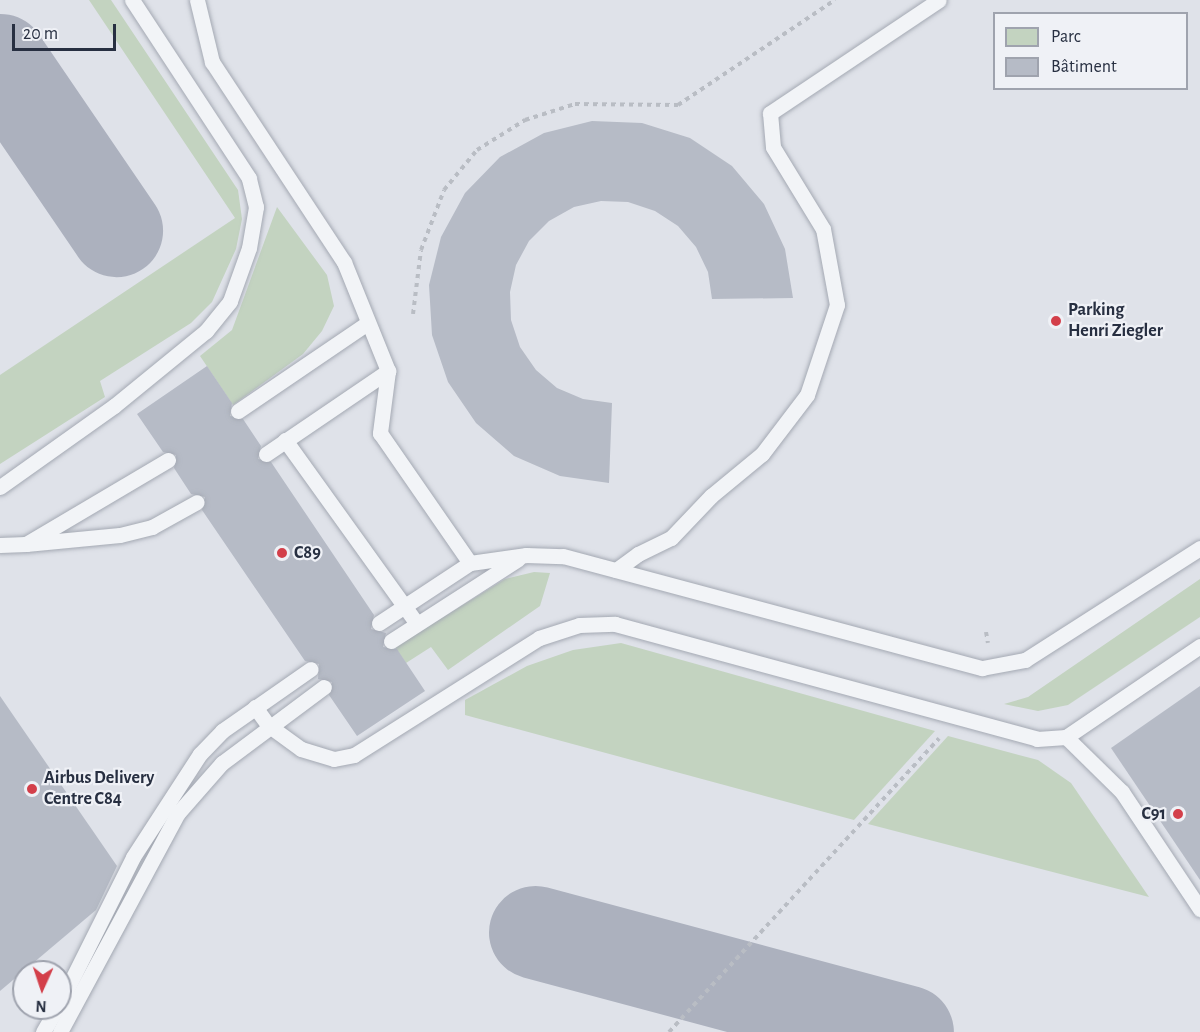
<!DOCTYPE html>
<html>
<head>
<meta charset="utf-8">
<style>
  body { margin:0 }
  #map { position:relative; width:1200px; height:1032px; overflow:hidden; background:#dfe2e9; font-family:"Alegreya Sans",sans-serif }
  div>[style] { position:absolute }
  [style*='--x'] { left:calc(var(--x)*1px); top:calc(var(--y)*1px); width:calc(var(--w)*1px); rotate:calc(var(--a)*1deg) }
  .green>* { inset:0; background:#c3d3c0 }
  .taxiway>* { height:93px; margin:-46.5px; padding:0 46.5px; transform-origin:46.5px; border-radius:46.5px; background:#acb1be }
  .building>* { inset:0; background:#b6bbc6 }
  .path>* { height:4px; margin-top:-2px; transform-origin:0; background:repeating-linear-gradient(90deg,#b9bdc4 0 4.5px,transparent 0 9px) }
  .roads { filter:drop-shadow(0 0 2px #a4a9b3) drop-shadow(0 0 2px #a4a9b3) }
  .lane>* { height:15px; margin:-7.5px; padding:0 7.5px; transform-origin:7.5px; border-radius:7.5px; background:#f2f4f7 }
  .dots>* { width:16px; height:16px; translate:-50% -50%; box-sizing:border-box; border:3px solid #eff1f6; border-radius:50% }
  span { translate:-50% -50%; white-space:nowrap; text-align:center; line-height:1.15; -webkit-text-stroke:4.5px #eff1f6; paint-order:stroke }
  .poi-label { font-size:18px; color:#272f41; font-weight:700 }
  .left { translate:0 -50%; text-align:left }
  .right { translate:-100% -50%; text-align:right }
  .legend { position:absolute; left:993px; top:12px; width:195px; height:78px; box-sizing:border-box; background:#eff1f6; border:2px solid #9fa3ae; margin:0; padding:8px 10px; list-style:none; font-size:18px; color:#272f41 }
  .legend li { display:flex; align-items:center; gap:12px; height:30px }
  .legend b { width:30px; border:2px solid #9fa3ae }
  .north { position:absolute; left:12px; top:960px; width:60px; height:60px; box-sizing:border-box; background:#eff1f6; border:2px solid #9fa3ae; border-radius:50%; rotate:183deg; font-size:16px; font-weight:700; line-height:24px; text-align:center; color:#272f41 }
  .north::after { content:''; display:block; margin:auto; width:21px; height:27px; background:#d33f4a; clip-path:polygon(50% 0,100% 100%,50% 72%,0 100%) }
  .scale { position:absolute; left:12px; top:24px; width:104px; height:27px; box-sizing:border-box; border:3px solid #272f41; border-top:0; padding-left:8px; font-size:18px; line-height:21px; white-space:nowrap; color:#272f41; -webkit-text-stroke:4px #eff1f6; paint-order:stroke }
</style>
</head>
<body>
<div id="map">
  <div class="green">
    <i style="clip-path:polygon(89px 0,111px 0,238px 190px,242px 219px,236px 249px,212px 302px,191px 323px,100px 381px,105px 397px,0 464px,0 375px,235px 218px)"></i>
    <i style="clip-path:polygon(277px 207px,327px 275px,334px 306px,322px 331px,303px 354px,233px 405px,200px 356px,232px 330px)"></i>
    <i style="clip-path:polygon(534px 572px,550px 573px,540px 606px,448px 670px,431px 647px,406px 663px,395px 647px,505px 579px)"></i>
    <i style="clip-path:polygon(1200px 579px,1200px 617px,1068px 705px,1038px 711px,1004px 704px,1028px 697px)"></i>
    <i style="clip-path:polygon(621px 643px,935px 731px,854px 820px,465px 715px,465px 700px,527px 666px,573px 650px)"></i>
    <i style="clip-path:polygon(948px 736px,1038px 760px,1071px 783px,1149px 897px,868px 824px)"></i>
  </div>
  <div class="taxiway">
    <i style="--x:0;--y:60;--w:206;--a:55.7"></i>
    <i style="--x:535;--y:932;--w:385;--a:15"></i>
  </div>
  <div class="building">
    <i style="clip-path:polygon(592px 121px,642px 123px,690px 138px,732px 166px,764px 204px,785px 249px,793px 298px,712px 299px,708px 272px,696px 247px,678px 226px,655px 211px,628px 202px,601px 201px,574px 207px,549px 221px,529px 241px,516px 265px,510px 292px,511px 320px,520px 347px,536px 370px,557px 388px,583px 399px,612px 403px,609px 483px,560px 476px,514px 456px,476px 423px,448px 382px,432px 335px,429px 285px,441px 237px,465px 193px,500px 157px,544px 133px)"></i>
    <i style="clip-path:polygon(207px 366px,232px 403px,230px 416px,243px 419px,261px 446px,258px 459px,271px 462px,374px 615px,371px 629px,386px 633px,383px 647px,397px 649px,425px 691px,357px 736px,329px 695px,332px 682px,318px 679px,319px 664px,305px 661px,202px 510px,205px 497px,191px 494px,174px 468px,176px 455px,163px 452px,137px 414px)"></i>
    <i style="clip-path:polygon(1200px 686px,1200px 880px,1111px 748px)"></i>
    <i style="clip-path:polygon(0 696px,117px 866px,96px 910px,0 991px)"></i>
  </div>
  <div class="path">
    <i style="--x:413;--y:314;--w:64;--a:-82.9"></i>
    <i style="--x:421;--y:250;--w:64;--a:-69"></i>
    <i style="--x:444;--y:190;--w:52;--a:-50.5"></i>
    <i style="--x:477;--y:150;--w:57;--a:-32"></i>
    <i style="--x:525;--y:120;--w:52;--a:-17.7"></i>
    <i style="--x:575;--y:104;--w:103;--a:0.6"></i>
    <i style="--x:678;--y:105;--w:189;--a:-33.8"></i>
    <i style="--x:986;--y:632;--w:11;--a:80"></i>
    <i style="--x:669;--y:1032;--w:399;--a:-47.4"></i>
  </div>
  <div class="roads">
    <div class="lane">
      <i style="--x:197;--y:0;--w:64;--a:76.4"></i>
      <i style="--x:212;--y:62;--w:240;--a:56.6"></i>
      <i style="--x:344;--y:262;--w:118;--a:68"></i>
      <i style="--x:388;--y:371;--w:63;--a:97.4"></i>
      <i style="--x:380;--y:433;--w:158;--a:55.3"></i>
      <i style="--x:238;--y:411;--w:155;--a:-34.2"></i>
      <i style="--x:285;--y:440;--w:226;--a:54.3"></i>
      <i style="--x:266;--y:454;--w:148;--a:-34.2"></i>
      <i style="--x:168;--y:460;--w:165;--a:149.4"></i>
      <i style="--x:26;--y:544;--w:94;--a:-5.5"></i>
      <i style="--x:120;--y:535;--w:33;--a:-14"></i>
      <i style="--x:152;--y:527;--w:51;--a:-29.1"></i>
      <i style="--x:0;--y:487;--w:140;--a:-35.4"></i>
      <i style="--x:114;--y:406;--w:119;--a:-39.2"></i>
      <i style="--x:206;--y:331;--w:38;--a:-51"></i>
      <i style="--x:230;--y:301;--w:56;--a:-70.3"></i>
      <i style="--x:249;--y:248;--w:42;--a:-80.3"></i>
      <i style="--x:256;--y:207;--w:30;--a:-104"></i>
      <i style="--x:249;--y:178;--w:213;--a:-123.3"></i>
      <i style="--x:0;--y:545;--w:26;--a:-2"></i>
      <i style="--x:616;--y:570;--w:27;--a:-36"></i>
      <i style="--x:638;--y:554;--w:37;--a:-26"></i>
      <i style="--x:671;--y:538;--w:58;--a:-46.4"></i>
      <i style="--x:711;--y:496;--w:66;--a:-39.5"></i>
      <i style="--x:762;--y:454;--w:74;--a:-52.7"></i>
      <i style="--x:807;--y:395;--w:95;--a:-71.6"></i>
      <i style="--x:837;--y:305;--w:77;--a:-100.4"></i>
      <i style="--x:823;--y:229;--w:96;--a:-121.4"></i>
      <i style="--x:773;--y:147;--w:34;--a:-95"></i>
      <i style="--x:770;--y:113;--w:203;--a:-33.8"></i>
      <i style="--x:379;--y:623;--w:109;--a:-33.4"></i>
      <i style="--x:470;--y:563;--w:57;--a:-8.1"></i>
      <i style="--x:526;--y:555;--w:37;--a:2"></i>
      <i style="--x:563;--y:556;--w:434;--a:15"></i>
      <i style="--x:982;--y:668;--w:44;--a:-10.5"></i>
      <i style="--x:1025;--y:660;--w:208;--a:-32.6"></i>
      <i style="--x:391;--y:641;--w:151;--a:-32.8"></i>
      <i style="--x:255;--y:707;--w:22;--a:54"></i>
      <i style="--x:268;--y:725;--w:41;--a:36"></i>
      <i style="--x:301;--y:749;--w:34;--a:17"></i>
      <i style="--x:334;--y:759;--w:20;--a:-11"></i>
      <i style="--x:354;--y:755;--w:219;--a:-32.3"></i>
      <i style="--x:539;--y:638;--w:42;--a:-18"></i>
      <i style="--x:579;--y:625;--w:36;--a:-2"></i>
      <i style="--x:615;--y:624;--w:437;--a:15.2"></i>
      <i style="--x:1037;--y:739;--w:29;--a:-4"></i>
      <i style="--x:1066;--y:737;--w:162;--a:-34.2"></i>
      <i style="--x:1066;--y:737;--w:78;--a:44.5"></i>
      <i style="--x:1122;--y:792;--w:141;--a:56.3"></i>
      <i style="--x:60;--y:1003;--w:163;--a:-63.4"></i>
      <i style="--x:133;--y:857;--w:123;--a:-57"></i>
      <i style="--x:200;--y:754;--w:32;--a:-46"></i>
      <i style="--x:222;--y:731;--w:108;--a:-34.9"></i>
      <i style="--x:43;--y:1032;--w:28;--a:-60"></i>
      <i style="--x:60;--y:1032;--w:249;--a:-61.7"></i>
      <i style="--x:178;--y:813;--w:67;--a:-48.7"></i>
      <i style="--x:222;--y:763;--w:127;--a:-36.7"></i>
    </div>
  </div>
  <div class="dots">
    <i style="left:1056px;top:321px;background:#d33f4a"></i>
    <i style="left:282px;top:553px;background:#d33f4a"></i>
    <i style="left:32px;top:789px;background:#d33f4a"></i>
    <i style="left:1178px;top:814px;background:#d33f4a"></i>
  </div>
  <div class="poi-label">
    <span class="left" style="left:1068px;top:321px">Parking<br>Henri Ziegler</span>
    <span class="left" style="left:294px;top:553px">C89</span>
    <span class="left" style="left:44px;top:789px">Airbus Delivery<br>Centre C84</span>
    <span class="right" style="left:1166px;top:814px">C91</span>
  </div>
  <ul class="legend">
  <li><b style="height:16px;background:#c3d3c0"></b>Parc</li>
  <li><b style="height:16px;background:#b6bbc6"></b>Bâtiment</li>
  </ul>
  <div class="north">N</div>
  <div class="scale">20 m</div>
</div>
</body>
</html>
